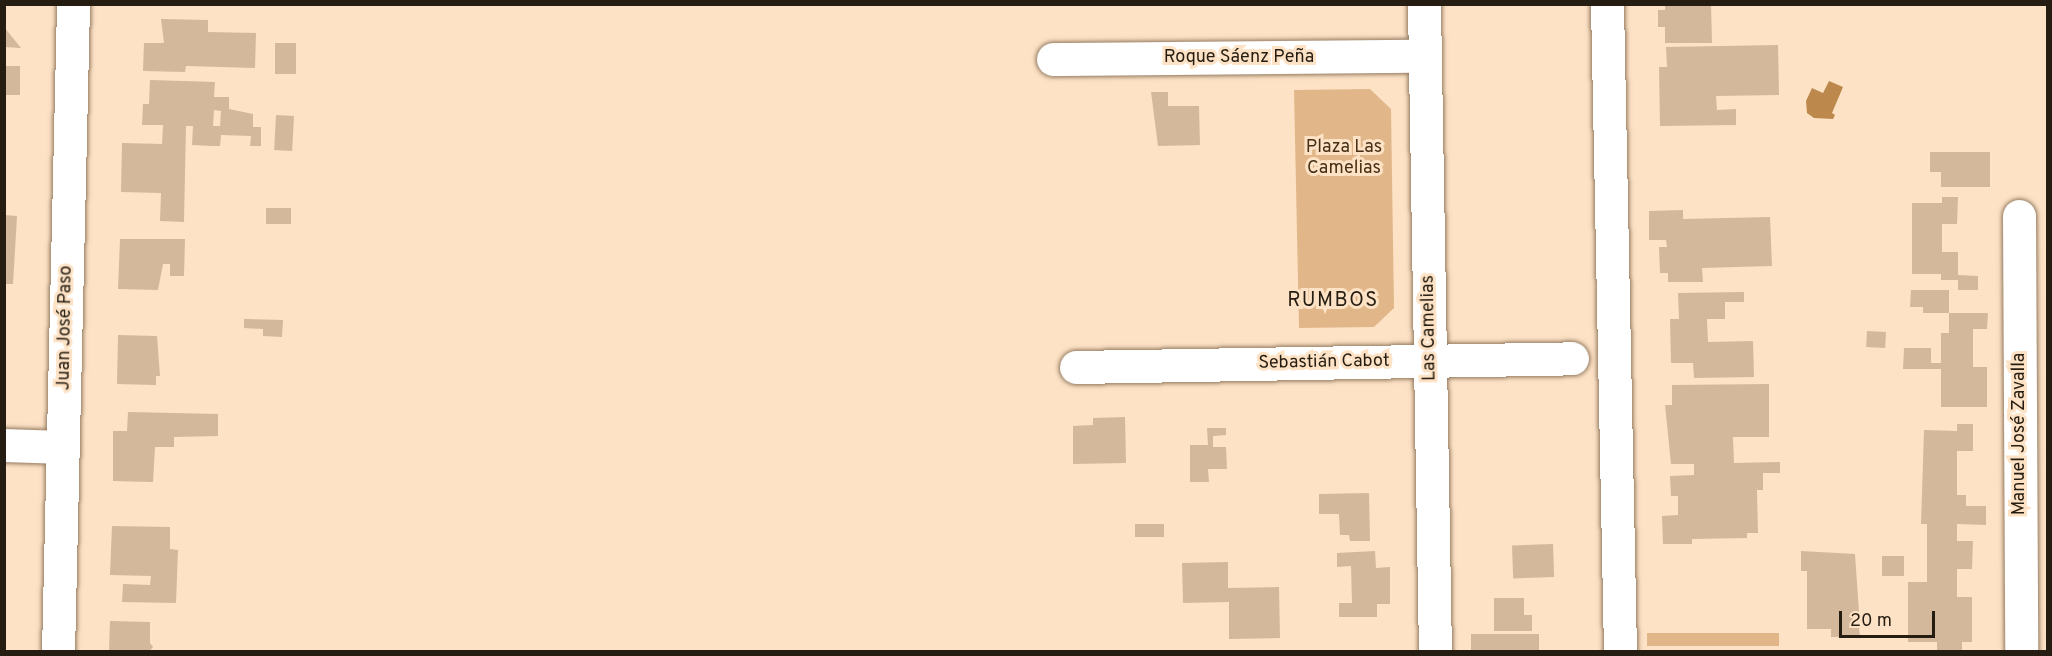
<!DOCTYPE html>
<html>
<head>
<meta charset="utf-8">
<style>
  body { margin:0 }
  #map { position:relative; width:2052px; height:656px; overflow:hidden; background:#fde2c5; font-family:Overpass,sans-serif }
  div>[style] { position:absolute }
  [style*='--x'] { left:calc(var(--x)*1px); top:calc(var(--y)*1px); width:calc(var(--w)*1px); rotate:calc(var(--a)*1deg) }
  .green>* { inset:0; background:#e1b78a; transform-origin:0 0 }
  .water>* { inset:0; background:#bc884c }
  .building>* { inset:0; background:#d3b89c; transform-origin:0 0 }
  .roads { filter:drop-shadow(0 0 2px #947b61) drop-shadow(0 0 2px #947b61) }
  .minor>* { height:33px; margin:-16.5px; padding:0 16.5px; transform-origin:16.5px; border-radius:16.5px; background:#fff }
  span { translate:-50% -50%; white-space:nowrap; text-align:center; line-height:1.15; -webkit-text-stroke:6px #fde2c5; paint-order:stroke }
  .street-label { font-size:18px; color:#261d12 }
  .park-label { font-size:18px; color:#462f15 }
  .neighbourhood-label { font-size:20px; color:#261d12; letter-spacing:1.5px }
  .frame { position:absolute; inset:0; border:6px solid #261d12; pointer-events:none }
  .scale { position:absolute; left:1839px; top:611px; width:96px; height:27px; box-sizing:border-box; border:3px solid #261d12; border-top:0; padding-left:8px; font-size:18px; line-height:21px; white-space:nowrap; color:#261d12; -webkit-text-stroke:4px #fde2c5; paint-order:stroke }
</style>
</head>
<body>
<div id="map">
  <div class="green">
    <i style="clip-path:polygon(1370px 89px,1391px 109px,1394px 308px,1374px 327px,1299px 328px,1294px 90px)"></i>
    <i style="left:1779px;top:633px;width:13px;height:132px;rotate:90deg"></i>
  </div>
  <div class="water">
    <i style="clip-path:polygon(1829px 81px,1843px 87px,1832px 113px,1835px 115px,1833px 119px,1814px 118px,1807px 113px,1806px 101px,1812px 88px,1823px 93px)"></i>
  </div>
  <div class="building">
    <i style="clip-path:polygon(1665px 4px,1711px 4px,1712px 43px,1665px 43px,1665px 27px,1658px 27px,1658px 10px,1665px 10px)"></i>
    <i style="clip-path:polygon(161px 19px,208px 20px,208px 32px,256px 33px,255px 68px,186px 66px,185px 72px,143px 71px,144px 43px,164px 43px)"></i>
    <i style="clip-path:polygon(4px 27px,21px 48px,4px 47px)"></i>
    <i style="left:275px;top:43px;width:21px;height:31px"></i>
    <i style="clip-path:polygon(1778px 45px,1779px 95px,1716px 96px,1717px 110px,1736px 109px,1736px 125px,1660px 126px,1659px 67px,1667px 67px,1666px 47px)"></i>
    <i style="left:4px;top:66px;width:16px;height:29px"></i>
    <i style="clip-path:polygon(evenodd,150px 80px,215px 82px,214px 97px,229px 97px,229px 109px,253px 114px,253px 127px,261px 127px,261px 146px,250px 146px,251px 136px,221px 135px,220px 146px,212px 146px,192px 145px,193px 126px,186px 126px,184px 222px,160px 221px,161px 193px,121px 192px,122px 143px,162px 144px,163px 125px,142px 125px,143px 104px,149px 104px,150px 80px,214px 110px,221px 111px,220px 126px,213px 126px,214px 110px)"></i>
    <i style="clip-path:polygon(1151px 92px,1168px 92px,1168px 106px,1199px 106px,1200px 145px,1158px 146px)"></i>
    <i style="left:276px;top:115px;width:18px;height:35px;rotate:3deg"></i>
    <i style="clip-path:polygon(1930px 152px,1990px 152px,1990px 187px,1941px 187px,1941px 172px,1930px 172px)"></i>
    <i style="clip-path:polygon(1942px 197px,1958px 197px,1957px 224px,1942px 224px,1942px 252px,1958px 252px,1958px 275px,1978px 276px,1978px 290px,1958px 290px,1958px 280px,1941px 280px,1941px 274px,1912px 274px,1912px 203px,1942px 203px)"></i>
    <i style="left:266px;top:208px;width:25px;height:16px"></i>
    <i style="clip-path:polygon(1683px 210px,1683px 219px,1770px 217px,1772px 266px,1702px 268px,1703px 282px,1668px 282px,1668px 273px,1660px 273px,1659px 247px,1667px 247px,1666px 240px,1649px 240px,1649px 211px)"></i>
    <i style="clip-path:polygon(4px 215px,17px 216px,13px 284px,4px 284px)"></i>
    <i style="clip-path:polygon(120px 239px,185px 239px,184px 276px,170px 276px,170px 264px,163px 264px,158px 290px,118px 289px)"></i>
    <i style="clip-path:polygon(1911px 290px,1949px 290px,1949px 313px,1923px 313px,1923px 307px,1910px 307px)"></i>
    <i style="clip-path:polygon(1744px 292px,1744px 302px,1725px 302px,1725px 319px,1707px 319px,1708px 342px,1753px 341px,1754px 377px,1694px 378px,1693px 363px,1671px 363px,1670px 319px,1679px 319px,1678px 293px)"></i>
    <i style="clip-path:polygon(1949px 313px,1988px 313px,1987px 329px,1973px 329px,1973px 367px,1987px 367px,1987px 407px,1941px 407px,1941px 369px,1903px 369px,1904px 348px,1931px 348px,1931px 363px,1941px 363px,1941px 333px,1949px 333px)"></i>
    <i style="clip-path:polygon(244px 319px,283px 320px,282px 337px,263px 336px,263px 329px,244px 328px)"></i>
    <i style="left:1867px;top:331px;width:19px;height:16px;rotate:3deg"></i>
    <i style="clip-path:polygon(118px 335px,157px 336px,160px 376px,156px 376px,156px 385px,117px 384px)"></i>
    <i style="clip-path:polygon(1769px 384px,1769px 437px,1733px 437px,1734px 463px,1780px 462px,1780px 473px,1763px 473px,1763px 490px,1757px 490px,1758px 533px,1747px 533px,1747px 538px,1692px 539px,1692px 544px,1663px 544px,1662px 516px,1678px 515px,1678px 496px,1671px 496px,1670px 476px,1694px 475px,1694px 464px,1671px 464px,1665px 405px,1672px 405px,1672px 385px)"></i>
    <i style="clip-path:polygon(128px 412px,218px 414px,218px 436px,174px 437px,174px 447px,155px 447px,153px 482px,113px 481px,113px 431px,127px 431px)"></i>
    <i style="clip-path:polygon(1125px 417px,1126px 463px,1073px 464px,1073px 426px,1093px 425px,1093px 418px)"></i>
    <i style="clip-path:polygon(1957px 424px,1973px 424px,1973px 451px,1957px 451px,1957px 495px,1966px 495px,1966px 506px,1986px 506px,1986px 525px,1957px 524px,1957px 541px,1973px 541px,1972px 569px,1957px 569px,1957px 597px,1972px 597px,1972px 642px,1962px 642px,1962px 652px,1937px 652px,1937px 642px,1908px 642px,1908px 582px,1927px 582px,1927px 524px,1921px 524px,1924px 430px,1957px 431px)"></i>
    <i style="clip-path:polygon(1207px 428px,1226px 428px,1226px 435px,1213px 436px,1213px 447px,1226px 447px,1227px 469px,1208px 469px,1209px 482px,1190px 482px,1190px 445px,1208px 445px)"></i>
    <i style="clip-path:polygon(1369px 493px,1370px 541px,1350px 541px,1349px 535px,1340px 535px,1339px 514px,1319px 514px,1319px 494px)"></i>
    <i style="left:1135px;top:524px;width:29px;height:13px"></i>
    <i style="clip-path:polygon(112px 526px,170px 527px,170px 549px,178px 550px,176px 603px,122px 602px,123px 584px,150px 585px,151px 576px,110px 575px)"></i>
    <i style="left:1553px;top:544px;width:33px;height:41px;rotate:88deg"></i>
    <i style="clip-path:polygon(1375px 551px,1376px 568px,1390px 567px,1390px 604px,1377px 604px,1377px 617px,1339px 617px,1339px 603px,1352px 603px,1351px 566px,1337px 567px,1337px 553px)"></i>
    <i style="clip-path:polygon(1801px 551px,1855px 554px,1859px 612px,1854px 612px,1854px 627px,1859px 627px,1860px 637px,1831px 637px,1831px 629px,1807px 629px,1807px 571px,1801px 571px)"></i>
    <i style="left:1882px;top:556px;width:22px;height:20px"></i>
    <i style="clip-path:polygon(1228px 562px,1228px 588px,1279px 587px,1280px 638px,1229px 639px,1229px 602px,1183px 603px,1182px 563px)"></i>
    <i style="clip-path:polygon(1494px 598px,1524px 598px,1524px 615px,1532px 615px,1532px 631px,1494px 631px)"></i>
    <i style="clip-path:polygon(110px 621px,150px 622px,150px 643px,153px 647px,149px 652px,109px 652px)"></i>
    <i style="left:1471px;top:634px;width:68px;height:18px"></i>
  </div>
  <div class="roads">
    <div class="minor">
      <i style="--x:1424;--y:4;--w:648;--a:89.03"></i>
      <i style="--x:1607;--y:4;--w:648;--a:88.85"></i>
      <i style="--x:1053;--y:59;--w:372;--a:-0.5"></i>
      <i style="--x:2019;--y:216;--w:436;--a:89.7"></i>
      <i style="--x:1076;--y:367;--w:496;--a:-1"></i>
      <i style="--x:4;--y:445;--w:59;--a:1.9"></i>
      <i style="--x:58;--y:652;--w:648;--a:-88.67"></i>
    </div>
  </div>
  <div class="street-label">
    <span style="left:1239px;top:58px">Roque Sáenz Peña</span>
    <span style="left:66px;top:328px;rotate:-89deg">Juan José Paso</span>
    <span style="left:1430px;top:328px;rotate:-91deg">Las Camelias</span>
    <span style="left:1324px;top:363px;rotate:-1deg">Sebastián Cabot</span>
    <span style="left:2020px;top:434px;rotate:-90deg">Manuel José Zavalla</span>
  </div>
  <div class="park-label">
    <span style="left:1344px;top:159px">Plaza Las<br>Camelias</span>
  </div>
  <div class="neighbourhood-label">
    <span style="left:1333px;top:301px">RUMBOS</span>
  </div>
  <div class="frame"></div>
  <div class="scale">20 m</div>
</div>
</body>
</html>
